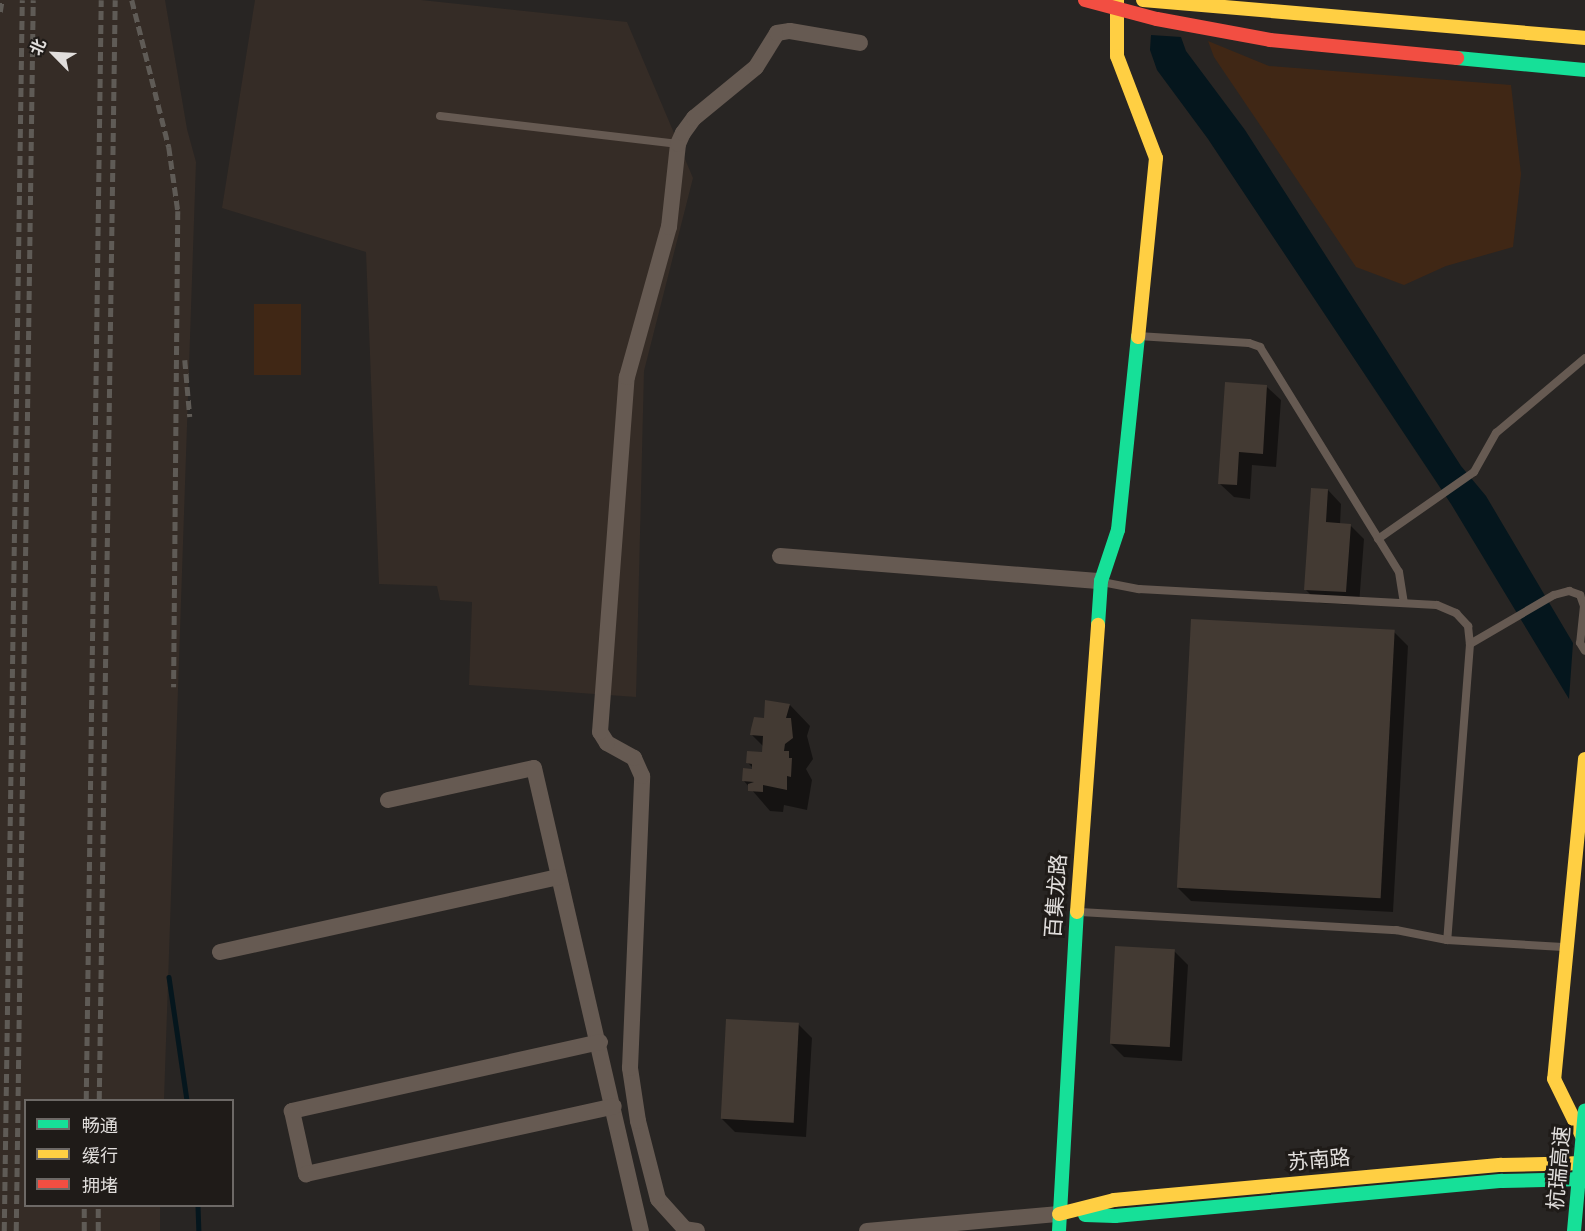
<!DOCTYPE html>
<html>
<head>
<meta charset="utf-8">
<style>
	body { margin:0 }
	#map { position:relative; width:1585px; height:1231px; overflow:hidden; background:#282523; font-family:Inter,"Noto Sans SC",sans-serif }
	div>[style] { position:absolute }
	.built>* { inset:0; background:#352c26 }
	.green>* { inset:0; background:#402715; transform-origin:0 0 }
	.water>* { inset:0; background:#05161d }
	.shadow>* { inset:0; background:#0007 }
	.stream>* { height:4.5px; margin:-2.25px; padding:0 2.25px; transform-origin:2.25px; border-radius:2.25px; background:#05161d }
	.building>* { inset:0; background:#433a33; transform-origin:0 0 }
	.lane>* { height:8px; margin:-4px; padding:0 4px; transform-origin:4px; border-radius:4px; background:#665a52 }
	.street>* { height:16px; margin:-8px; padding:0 8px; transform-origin:8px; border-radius:8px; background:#665a52 }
	.fast>* { height:14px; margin:-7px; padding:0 7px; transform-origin:7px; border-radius:7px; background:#16e098 }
	.slow>* { height:14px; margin:-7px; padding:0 7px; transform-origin:7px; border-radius:7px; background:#ffcf43 }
	.jam>* { height:14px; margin:-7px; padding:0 7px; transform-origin:7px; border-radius:7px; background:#f24e42 }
	.rail>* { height:4.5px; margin-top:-2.25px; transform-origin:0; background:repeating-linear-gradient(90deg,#5f5b56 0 9px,transparent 0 13.5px) }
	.fast-bridge>* { height:14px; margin:-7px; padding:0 7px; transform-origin:7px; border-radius:7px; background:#16e098 }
	span { translate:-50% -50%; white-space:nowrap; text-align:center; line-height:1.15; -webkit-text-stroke:6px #1f1b18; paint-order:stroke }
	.street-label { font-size:21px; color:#e1dedc }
	.legend { position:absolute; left:24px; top:1099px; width:210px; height:108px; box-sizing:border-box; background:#1f1b18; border:2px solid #6d6966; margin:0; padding:8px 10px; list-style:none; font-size:18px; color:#e1dedc }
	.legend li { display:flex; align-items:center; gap:12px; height:30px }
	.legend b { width:30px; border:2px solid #6d6966 }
	.north { position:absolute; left:24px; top:24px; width:60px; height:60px; -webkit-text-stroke:4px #1f1b18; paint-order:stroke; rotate:294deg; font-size:16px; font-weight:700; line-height:24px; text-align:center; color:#e1dedc }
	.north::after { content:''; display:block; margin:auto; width:21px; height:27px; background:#e1dedc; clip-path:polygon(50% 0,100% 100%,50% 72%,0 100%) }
</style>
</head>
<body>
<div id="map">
	<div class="built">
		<div style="clip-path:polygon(0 0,165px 0,187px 129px,196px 162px,164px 1100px,26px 1100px,26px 1206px,160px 1206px,160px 1231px,0 1231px)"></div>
		<div style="clip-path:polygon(255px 0,421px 0,627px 22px,693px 178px,644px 371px,636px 697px,469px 685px,472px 602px,440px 600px,437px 586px,379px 584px,366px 252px,222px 208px)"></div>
	</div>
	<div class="green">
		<div style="clip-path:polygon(1208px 41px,1269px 66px,1511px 85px,1521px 174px,1513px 247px,1446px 266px,1404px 285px,1356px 267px,1214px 57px)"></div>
		<div style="left:254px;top:304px;width:47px;height:71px"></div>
	</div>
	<div class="water">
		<div style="clip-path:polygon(1151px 35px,1181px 37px,1186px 51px,1245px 130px,1461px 466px,1486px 496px,1573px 643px,1569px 699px,1451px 504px,1208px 139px,1157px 70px,1150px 50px)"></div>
	</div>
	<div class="shadow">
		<div style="clip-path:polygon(1267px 387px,1281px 400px,1276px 467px,1252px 465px,1250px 499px,1234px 497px,1220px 484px)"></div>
		<div style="clip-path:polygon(1328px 490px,1341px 504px,1340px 525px,1350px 525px,1364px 539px,1359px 605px,1319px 603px,1305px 589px)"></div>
		<div style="clip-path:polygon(1394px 632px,1408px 646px,1393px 912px,1191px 901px,1177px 887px)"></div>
		<div style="clip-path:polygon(790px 705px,810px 726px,807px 736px,813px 759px,806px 769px,812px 780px,807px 810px,784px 805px,783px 812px,770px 811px,744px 781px,756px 771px,748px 763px,763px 754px,764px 747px,752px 735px,766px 720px)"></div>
		<div style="clip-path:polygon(1174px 951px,1188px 965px,1182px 1061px,1124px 1057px,1110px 1043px)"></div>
		<div style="clip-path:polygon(798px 1024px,812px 1038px,806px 1137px,735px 1132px,721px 1118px)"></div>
	</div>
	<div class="stream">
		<div style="left:169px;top:977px;width:124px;rotate:81.7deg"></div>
		<div style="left:198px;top:1206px;width:25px;rotate:88deg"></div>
	</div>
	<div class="building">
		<div style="clip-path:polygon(1225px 382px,1267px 385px,1263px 454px,1239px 452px,1237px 485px,1218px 484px)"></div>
		<div style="clip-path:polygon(1311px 488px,1328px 489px,1326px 522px,1351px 524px,1346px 592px,1304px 590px)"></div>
		<div style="left:1191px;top:619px;width:204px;height:269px;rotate:3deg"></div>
		<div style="clip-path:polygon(765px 700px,790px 704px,786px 718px,791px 718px,793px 738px,785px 744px,784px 751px,789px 751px,789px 758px,792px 758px,791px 777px,787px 776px,787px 790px,763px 785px,763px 792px,748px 791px,748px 784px,754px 782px,742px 781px,743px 768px,752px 769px,752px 764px,746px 763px,747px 751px,762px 752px,763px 736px,750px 735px,751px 729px,754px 717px,764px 718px)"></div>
		<div style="left:1115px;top:946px;width:60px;height:98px;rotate:3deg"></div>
		<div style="left:726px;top:1019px;width:73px;height:100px;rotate:3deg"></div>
	</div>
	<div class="lane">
		<div style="left:440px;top:116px;width:240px;rotate:6.7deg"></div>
		<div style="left:1138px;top:336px;width:111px;rotate:3.6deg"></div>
		<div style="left:1249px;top:343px;width:12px;rotate:20deg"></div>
		<div style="left:1260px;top:347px;width:264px;rotate:58.3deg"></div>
		<div style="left:1399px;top:572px;width:31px;rotate:81deg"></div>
		<div style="left:1378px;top:539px;width:117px;rotate:-34.9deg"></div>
		<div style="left:1474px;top:472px;width:45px;rotate:-60.6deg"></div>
		<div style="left:1496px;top:433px;width:116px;rotate:-40.1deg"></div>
		<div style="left:1102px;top:582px;width:38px;rotate:11deg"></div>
		<div style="left:1139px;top:589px;width:298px;rotate:3.1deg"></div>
		<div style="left:1437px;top:605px;width:21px;rotate:23deg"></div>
		<div style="left:1456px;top:613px;width:18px;rotate:47deg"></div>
		<div style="left:1468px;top:626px;width:18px;rotate:84deg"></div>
		<div style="left:1470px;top:644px;width:297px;rotate:94.4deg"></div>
		<div style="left:1470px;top:644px;width:97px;rotate:-30.3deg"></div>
		<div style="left:1554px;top:595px;width:16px;rotate:-15deg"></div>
		<div style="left:1569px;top:591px;width:12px;rotate:20deg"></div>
		<div style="left:1580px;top:595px;width:12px;rotate:70deg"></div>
		<div style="left:1584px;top:606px;width:37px;rotate:96deg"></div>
		<div style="left:1580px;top:643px;width:9px;rotate:58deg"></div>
		<div style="left:1080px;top:912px;width:317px;rotate:3.3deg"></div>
		<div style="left:1396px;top:930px;width:52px;rotate:11.1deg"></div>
		<div style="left:1447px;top:940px;width:116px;rotate:3.5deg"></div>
	</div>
	<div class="street">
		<div style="left:780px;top:556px;width:322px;rotate:4.5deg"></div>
		<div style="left:388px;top:800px;width:149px;rotate:-12.4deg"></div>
		<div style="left:534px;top:768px;width:475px;rotate:77deg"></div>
		<div style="left:220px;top:952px;width:347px;rotate:-12.5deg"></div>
		<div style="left:600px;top:1042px;width:316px;rotate:167.4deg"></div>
		<div style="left:292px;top:1111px;width:65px;rotate:77.5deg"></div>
		<div style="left:306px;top:1174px;width:315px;rotate:-12.4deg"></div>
		<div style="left:697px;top:1231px;width:12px;rotate:-171deg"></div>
		<div style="left:685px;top:1229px;width:40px;rotate:-132deg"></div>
		<div style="left:658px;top:1199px;width:81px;rotate:-104.4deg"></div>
		<div style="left:638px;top:1121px;width:54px;rotate:-98.6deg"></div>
		<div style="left:630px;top:1068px;width:292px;rotate:-87.6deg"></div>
		<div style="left:642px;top:776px;width:20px;rotate:-114deg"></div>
		<div style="left:634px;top:758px;width:31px;rotate:-151deg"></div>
		<div style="left:607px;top:743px;width:13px;rotate:-122deg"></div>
		<div style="left:600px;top:732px;width:356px;rotate:-85.7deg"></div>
		<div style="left:627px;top:377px;width:156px;rotate:-74.4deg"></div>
		<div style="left:669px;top:227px;width:83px;rotate:-83.8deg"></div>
		<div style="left:678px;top:144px;width:12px;rotate:-66deg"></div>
		<div style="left:683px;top:133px;width:19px;rotate:-54deg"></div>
		<div style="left:694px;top:118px;width:80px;rotate:-39.4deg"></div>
		<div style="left:756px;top:67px;width:40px;rotate:-58deg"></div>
		<div style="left:777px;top:33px;width:13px;rotate:-9deg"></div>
		<div style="left:790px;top:31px;width:71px;rotate:9.7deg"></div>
		<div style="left:867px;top:1231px;width:193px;rotate:-5.1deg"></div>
	</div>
	<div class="fast">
		<div style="left:1457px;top:58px;width:129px;rotate:5.4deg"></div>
		<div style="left:1098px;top:625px;width:44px;rotate:-86.1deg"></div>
		<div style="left:1101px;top:581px;width:54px;rotate:-71.6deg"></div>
		<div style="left:1118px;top:530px;width:194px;rotate:-84.1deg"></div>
		<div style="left:1085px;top:1215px;width:30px;rotate:2deg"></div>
		<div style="left:1115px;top:1216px;width:389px;rotate:-5.2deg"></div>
		<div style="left:1502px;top:1181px;width:83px;rotate:-1.4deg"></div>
		<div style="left:1059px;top:1231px;width:320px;rotate:-86.8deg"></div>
	</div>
	<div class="slow">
		<div style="left:1117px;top:0;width:56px;rotate:90deg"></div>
		<div style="left:1117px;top:56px;width:109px;rotate:69.1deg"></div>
		<div style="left:1156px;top:158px;width:180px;rotate:95.7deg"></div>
		<div style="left:1143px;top:0;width:444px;rotate:4.9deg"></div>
		<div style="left:1585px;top:759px;width:321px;rotate:95.5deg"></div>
		<div style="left:1554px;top:1079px;width:70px;rotate:63.8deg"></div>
		<div style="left:1077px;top:912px;width:288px;rotate:-85.8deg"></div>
		<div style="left:1059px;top:1214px;width:57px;rotate:-14.3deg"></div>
		<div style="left:1114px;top:1200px;width:389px;rotate:-5.2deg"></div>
		<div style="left:1501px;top:1165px;width:84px;rotate:-1.4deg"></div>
	</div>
	<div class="jam">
		<div style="left:1085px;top:0;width:74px;rotate:14.8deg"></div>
		<div style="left:1157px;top:19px;width:115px;rotate:10.5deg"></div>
		<div style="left:1270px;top:40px;width:188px;rotate:5.5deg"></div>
	</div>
	<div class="rail">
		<div style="left:132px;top:0;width:152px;rotate:75.9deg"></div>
		<div style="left:169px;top:147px;width:65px;rotate:82deg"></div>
		<div style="left:178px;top:211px;width:476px;rotate:90.5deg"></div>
		<div style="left:0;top:12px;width:12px;rotate:-81deg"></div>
		<div style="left:185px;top:360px;width:57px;rotate:85deg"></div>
		<div style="left:86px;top:1100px;width:1100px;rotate:-89.22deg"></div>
		<div style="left:99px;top:1100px;width:1100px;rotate:-89.17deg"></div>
		<div style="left:4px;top:1231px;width:1231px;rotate:-89.16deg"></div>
		<div style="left:16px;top:1231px;width:1231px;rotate:-89.21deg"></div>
		<div style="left:84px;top:1231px;width:25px;rotate:-90deg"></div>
		<div style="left:98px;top:1231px;width:25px;rotate:-90deg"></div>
	</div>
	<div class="fast-bridge">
		<div style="left:1574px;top:1231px;width:121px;rotate:-84.8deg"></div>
	</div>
	<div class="street-label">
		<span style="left:1056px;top:896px;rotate:-86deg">百集龙路</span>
		<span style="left:1319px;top:1160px;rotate:-5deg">苏南路</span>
		<span style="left:1559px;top:1168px;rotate:-85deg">杭瑞高速</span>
	</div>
	<ul class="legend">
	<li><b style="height:8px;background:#16e098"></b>畅通</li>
	<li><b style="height:8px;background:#ffcf43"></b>缓行</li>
	<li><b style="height:8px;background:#f24e42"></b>拥堵</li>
	</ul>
	<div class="north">北</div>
</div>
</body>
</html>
